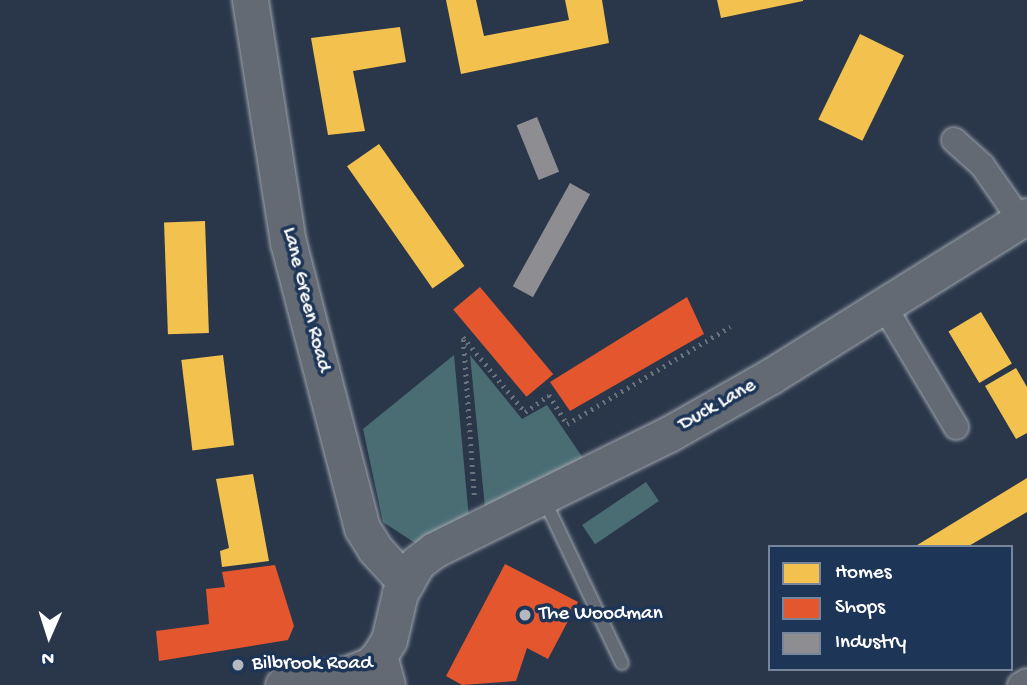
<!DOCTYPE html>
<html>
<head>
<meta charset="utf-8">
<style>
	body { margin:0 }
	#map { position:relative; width:1027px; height:685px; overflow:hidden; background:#2a374a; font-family:"Gochi Hand",sans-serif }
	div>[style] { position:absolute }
	.green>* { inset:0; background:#4a6d74; transform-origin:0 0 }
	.homes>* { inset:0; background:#f2c14e; transform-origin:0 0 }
	.shops>* { inset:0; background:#e4572e; transform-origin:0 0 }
	.industry>* { inset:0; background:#8d8d92; transform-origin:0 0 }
	.path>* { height:4.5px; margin-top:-2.25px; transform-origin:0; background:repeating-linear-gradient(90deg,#6a727c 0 2px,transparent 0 7px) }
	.roads { filter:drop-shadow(0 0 2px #9fa5ae) drop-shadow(0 0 2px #9fa5ae) }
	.lane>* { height:12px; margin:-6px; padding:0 6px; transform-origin:6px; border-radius:6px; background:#636a74 }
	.street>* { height:24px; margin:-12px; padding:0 12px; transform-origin:12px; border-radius:12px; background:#636a74 }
	.secondary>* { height:35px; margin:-17.5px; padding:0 17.5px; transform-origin:17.5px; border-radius:17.5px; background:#636a74 }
	.dots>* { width:19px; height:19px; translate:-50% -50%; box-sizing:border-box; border:4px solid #1d3557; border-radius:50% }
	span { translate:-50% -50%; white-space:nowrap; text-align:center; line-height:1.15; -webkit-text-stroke:7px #1d3557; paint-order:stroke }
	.street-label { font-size:21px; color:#fff }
	.poi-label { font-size:21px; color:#fff }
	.left { translate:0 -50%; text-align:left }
	.legend { position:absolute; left:768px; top:545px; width:245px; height:126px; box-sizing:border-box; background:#1d3557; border:2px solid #77869a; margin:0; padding:9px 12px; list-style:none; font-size:21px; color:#fff }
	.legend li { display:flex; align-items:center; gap:14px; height:35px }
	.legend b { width:35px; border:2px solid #77869a }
	.north { position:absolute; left:14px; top:601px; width:70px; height:70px; -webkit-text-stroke:5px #1d3557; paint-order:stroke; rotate:183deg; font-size:19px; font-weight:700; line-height:28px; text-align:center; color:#fff }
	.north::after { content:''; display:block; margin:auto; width:24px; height:32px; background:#fff; clip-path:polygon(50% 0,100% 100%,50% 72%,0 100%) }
</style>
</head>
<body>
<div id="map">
	<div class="green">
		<div style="clip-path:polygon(454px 355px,469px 519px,418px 545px,383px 522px,363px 429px)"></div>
		<div style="clip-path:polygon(470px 355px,522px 419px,547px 405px,585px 461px,486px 518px)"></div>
		<div style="left:646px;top:482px;width:23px;height:77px;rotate:56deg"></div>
	</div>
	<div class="homes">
		<div style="clip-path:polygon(446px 0,476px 0,484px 36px,569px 20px,565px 0,602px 0,609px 43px,461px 74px)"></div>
		<div style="clip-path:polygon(717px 0,803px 0,803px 1px,721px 18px)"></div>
		<div style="clip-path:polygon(400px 27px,406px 62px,353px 71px,365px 131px,328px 135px,311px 38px)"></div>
		<div style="left:860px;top:34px;width:49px;height:95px;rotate:26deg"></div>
		<div style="left:379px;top:144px;width:149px;height:39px;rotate:55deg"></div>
		<div style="left:205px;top:221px;width:112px;height:41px;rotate:88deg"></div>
		<div style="left:981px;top:312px;width:60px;height:38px;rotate:59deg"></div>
		<div style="left:223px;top:355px;width:91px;height:42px;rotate:83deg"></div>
		<div style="clip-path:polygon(1016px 368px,1027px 387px,1027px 433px,1016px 439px,985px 386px)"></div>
		<div style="clip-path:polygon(253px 474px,269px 561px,222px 567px,220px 551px,229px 548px,216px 479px)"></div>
		<div style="clip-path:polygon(1027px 478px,1027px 512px,967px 547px,914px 547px)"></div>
	</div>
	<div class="shops">
		<div style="left:480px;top:287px;width:114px;height:35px;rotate:50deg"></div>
		<div style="clip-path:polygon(687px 297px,704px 334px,570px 411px,550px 382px)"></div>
		<div style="clip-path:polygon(505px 564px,578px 602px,548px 659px,527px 648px,516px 681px,462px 685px,446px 676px)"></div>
		<div style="clip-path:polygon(275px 565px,294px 626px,288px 640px,159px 661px,156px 631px,209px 624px,206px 589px,225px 587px,222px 572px)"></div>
	</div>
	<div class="industry">
		<div style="left:537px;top:117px;width:59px;height:22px;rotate:68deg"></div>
		<div style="left:570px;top:183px;width:23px;height:118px;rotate:29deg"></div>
	</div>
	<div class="path">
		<div style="left:474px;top:495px;width:158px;rotate:-94deg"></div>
		<div style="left:463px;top:337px;width:97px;rotate:50.4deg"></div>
		<div style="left:525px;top:412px;width:29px;rotate:-35deg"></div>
		<div style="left:549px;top:395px;width:34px;rotate:58deg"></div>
		<div style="left:567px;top:424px;width:190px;rotate:-30.8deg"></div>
	</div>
	<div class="roads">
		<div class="lane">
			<div style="left:543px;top:497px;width:184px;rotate:64.6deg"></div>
		</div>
		<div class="street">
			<div style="left:954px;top:140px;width:38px;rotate:42deg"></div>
			<div style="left:982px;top:165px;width:68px;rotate:55.1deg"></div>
			<div style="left:884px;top:306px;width:141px;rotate:59.2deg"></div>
			<div style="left:1020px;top:685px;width:8px;rotate:-30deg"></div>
		</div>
		<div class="secondary">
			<div style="left:250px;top:0;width:245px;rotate:81.1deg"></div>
			<div style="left:288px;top:242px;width:295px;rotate:75.5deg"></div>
			<div style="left:362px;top:528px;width:25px;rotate:58deg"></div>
			<div style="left:375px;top:549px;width:46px;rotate:47.6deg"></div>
			<div style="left:283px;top:685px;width:65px;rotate:-9.8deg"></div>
			<div style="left:347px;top:674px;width:25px;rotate:-21deg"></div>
			<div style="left:370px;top:665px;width:13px;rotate:-45deg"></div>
			<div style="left:387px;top:685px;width:30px;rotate:-105deg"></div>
			<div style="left:379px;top:656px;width:19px;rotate:-58deg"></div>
			<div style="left:389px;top:640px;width:48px;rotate:-76.8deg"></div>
			<div style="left:400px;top:593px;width:34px;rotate:-60deg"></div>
			<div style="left:417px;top:563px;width:21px;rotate:-37deg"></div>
			<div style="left:434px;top:550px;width:262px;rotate:-26.3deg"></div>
			<div style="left:669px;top:434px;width:117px;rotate:-29.6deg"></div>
			<div style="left:771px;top:376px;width:302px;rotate:-32deg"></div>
		</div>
	</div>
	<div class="dots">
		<div style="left:525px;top:615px;background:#b4b9c0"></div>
		<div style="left:238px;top:665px;background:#b4b9c0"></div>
	</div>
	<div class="street-label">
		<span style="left:305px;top:300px;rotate:76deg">Lane Green Road</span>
		<span style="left:718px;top:406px;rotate:-30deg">Duck Lane</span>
	</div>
	<div class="poi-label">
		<span class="left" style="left:539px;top:615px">The Woodman</span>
		<span class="left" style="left:252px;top:665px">Bilbrook Road</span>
	</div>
	<ul class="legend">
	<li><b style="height:19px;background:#f2c14e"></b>Homes</li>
	<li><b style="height:19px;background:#e4572e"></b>Shops</li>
	<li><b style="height:19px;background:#8d8d92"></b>Industry</li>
	</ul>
	<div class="north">N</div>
</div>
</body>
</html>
